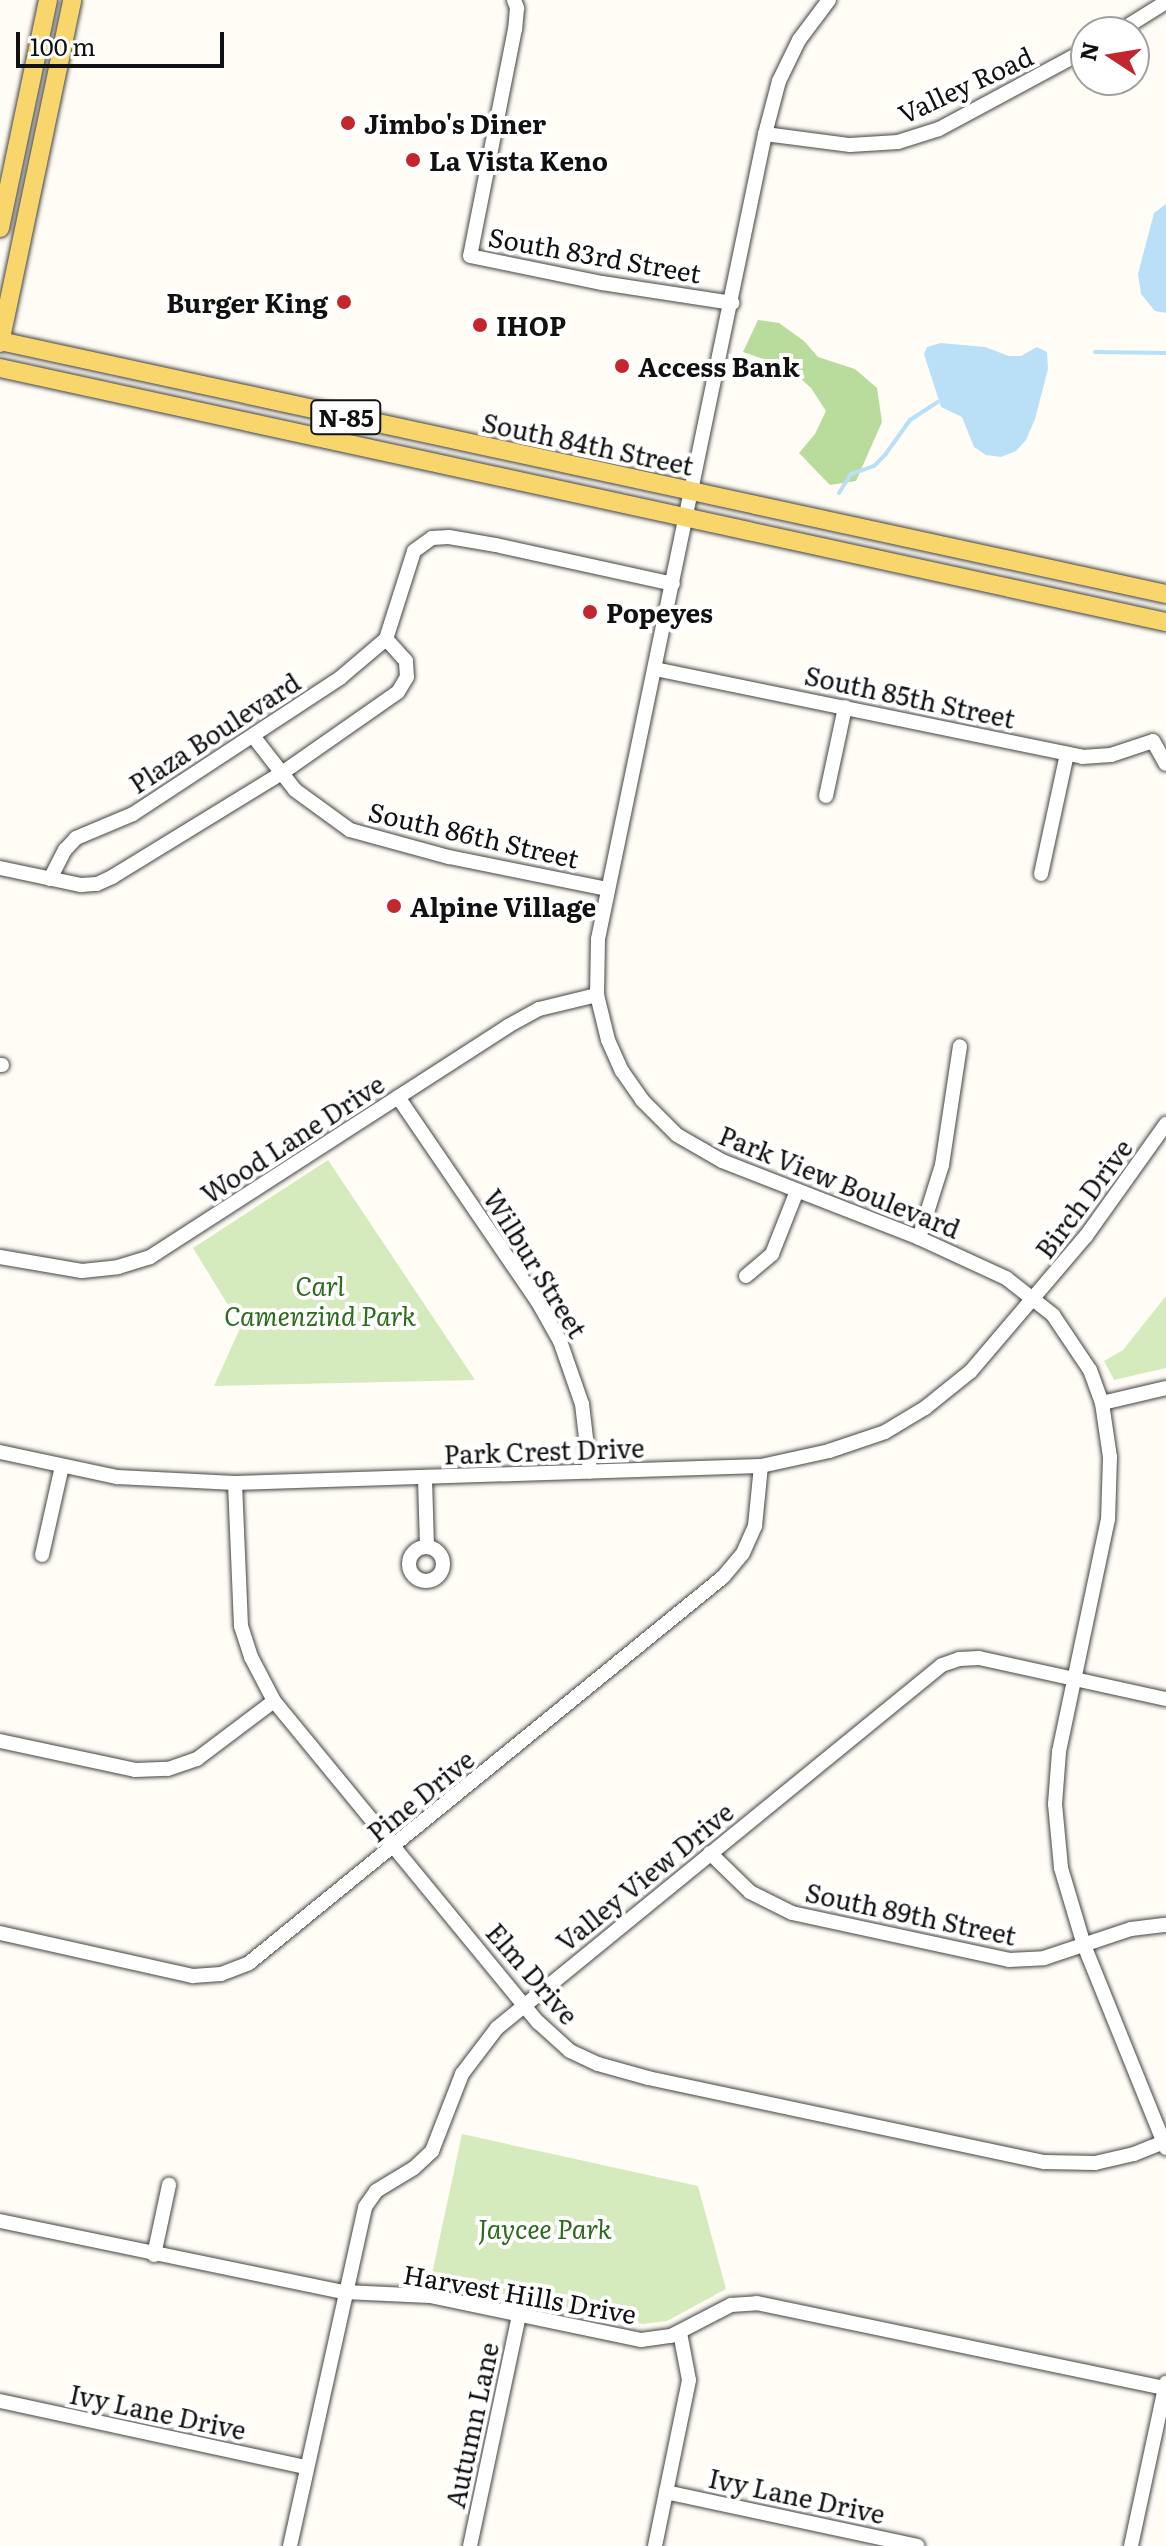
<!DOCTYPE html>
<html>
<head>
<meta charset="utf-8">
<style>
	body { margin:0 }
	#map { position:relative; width:1166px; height:2546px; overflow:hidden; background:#fffdf5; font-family:Literata,serif }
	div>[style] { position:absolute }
	.green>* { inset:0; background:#d5ebbd }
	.forest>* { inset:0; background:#b9dc9c }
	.water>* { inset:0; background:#b9e0f7 }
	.stream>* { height:4px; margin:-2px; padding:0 2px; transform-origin:2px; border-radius:2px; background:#b9e0f7 }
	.roads { filter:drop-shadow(0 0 2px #444) drop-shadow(0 0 2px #444) }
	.minor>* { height:14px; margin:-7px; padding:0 7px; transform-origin:7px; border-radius:7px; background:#fff }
	.minor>.ring { margin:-7px; padding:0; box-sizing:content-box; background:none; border:14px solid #fff; border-radius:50% }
	.major>* { height:18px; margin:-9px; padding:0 9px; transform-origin:9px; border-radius:9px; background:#f9d66b }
	.dots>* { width:22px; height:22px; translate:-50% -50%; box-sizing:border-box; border:4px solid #fff; border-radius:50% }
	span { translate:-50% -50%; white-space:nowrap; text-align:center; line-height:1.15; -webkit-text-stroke:8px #fff; paint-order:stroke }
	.shield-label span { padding:2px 6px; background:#fff; border:2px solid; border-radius:6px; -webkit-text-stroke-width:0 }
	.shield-label { font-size:24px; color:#111; font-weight:700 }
	.street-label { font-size:26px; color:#111 }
	.poi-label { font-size:26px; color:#111; font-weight:700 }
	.left { translate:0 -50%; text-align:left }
	.right { translate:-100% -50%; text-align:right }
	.park-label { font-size:26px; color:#2f6b1f; font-style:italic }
	.north { position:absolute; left:1070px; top:16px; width:80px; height:80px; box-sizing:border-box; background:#fff; border:2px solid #a0a0a0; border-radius:50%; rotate:282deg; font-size:22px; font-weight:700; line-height:32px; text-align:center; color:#111 }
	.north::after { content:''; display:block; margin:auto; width:28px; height:36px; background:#c4262e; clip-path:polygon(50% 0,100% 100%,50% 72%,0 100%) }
	.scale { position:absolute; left:16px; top:32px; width:208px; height:36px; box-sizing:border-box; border:4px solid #111; border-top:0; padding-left:10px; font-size:24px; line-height:28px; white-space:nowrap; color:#111; -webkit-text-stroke:6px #fff; paint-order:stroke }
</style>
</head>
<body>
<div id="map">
	<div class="green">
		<div style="clip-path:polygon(328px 1160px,475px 1380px,214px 1386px,241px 1326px,193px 1248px)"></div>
		<div style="clip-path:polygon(1166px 1296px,1166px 1368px,1114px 1380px,1104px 1361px,1123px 1350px)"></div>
		<div style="clip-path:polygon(462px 2134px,698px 2186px,726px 2289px,667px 2321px,643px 2324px,431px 2278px)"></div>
	</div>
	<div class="forest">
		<div style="clip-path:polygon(758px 320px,779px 323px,804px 341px,818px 357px,855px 369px,877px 388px,882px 422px,856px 481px,830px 485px,799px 453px,815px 434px,826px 411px,811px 388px,789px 368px,743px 352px)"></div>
	</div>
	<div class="water">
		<div style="clip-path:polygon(1166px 204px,1166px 313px,1155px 311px,1141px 294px,1138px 274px,1154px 213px)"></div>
		<div style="clip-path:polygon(941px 343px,985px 347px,1009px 356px,1021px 356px,1037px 347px,1047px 352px,1048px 369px,1035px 419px,1026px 440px,1016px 451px,1001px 457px,986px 455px,974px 447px,962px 417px,941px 407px,924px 354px,927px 347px)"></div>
	</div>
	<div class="stream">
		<div style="left:1095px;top:352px;width:71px;rotate:0.8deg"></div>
		<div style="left:839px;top:493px;width:22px;rotate:-58deg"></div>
		<div style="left:851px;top:474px;width:24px;rotate:-19deg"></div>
		<div style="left:874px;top:466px;width:16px;rotate:-45deg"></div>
		<div style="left:885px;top:455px;width:43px;rotate:-54.5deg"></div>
		<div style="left:910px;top:420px;width:33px;rotate:-33deg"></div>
	</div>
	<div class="roads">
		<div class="minor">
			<div style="left:514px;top:0;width:9px;rotate:69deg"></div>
			<div style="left:517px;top:8px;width:21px;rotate:95deg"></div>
			<div style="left:515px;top:29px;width:231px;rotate:101.2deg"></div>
			<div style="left:470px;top:256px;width:135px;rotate:11.6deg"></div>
			<div style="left:602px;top:283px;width:132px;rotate:8.7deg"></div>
			<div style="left:829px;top:0;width:50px;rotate:126.9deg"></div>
			<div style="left:799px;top:40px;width:46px;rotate:116deg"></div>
			<div style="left:779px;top:81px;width:55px;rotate:104.8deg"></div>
			<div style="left:765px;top:134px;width:822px;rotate:101.72deg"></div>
			<div style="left:598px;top:939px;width:56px;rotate:91deg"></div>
			<div style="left:597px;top:995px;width:46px;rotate:76.3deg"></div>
			<div style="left:608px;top:1040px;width:34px;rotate:66deg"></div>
			<div style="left:622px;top:1071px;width:35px;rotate:55deg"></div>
			<div style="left:642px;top:1100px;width:49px;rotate:45deg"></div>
			<div style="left:677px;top:1135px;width:52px;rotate:30deg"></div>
			<div style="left:722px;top:1161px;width:212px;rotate:21.3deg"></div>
			<div style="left:919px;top:1238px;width:96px;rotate:24.7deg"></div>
			<div style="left:1006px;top:1278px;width:60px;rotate:38.2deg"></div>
			<div style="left:1053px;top:1315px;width:66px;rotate:56.1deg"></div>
			<div style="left:1090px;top:1370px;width:35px;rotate:70deg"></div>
			<div style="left:1102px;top:1403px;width:55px;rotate:81.6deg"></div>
			<div style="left:1110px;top:1457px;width:62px;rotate:91.8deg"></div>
			<div style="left:1108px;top:1519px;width:238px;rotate:101.9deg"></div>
			<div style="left:1059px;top:1752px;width:52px;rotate:94.4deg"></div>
			<div style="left:1055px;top:1804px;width:64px;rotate:84.6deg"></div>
			<div style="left:1061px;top:1868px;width:80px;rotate:73.4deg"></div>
			<div style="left:1084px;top:1945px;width:219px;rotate:68deg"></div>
			<div style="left:1118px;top:32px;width:57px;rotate:-32deg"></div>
			<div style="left:765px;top:134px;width:86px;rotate:7.4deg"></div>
			<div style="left:850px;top:145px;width:48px;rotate:-3.6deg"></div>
			<div style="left:898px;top:142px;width:43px;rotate:-17.6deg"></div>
			<div style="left:939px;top:129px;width:167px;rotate:-28.3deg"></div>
			<div style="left:655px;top:669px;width:436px;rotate:11.6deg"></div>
			<div style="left:1082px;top:757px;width:29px;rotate:-4deg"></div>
			<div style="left:1111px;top:755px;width:44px;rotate:-18.4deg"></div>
			<div style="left:1153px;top:741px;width:26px;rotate:61deg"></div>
			<div style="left:253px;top:736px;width:68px;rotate:52.1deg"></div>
			<div style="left:295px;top:790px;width:68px;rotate:36deg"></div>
			<div style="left:350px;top:830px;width:103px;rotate:15.3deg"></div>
			<div style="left:449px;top:857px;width:162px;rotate:11.4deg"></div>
			<div style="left:826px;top:796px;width:91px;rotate:-77.9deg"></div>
			<div style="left:0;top:868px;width:83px;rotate:11.9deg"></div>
			<div style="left:81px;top:885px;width:16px;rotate:-4deg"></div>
			<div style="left:97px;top:884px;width:17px;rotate:-25deg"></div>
			<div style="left:112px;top:877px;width:199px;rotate:-31.5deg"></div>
			<div style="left:282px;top:773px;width:141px;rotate:-34.9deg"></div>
			<div style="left:398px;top:692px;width:17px;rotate:-59deg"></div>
			<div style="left:407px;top:677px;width:16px;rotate:-94deg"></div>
			<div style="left:406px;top:661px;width:30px;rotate:-132deg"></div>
			<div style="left:1041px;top:874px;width:123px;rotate:-77.8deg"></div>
			<div style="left:50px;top:879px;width:33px;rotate:-63deg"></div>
			<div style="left:65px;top:850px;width:16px;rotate:-47deg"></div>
			<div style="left:76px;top:838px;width:62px;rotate:-22.8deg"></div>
			<div style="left:133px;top:814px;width:248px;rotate:-33.3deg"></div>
			<div style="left:340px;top:678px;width:60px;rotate:-40.3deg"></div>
			<div style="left:386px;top:639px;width:92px;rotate:-72.3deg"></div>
			<div style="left:414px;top:551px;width:22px;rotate:-36deg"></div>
			<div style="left:432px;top:538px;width:17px;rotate:-3deg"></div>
			<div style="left:449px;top:537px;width:48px;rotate:9.7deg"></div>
			<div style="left:496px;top:545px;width:181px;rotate:12.4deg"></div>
			<div style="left:0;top:1065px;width:2px"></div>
			<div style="left:398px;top:1097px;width:248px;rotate:55.7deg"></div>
			<div style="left:538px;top:1302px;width:45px;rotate:60.6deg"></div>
			<div style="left:560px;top:1341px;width:67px;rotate:70.8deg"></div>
			<div style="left:582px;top:1404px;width:68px;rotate:83.3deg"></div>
			<div style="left:919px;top:1238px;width:77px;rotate:-72.5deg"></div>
			<div style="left:942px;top:1165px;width:120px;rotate:-81.4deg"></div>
			<div style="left:0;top:1257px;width:83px;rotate:9.7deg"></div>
			<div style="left:82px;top:1271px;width:36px;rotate:-6deg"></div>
			<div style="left:118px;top:1267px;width:34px;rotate:-17deg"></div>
			<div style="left:150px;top:1257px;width:426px;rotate:-32.8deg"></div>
			<div style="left:508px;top:1026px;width:35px;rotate:-29deg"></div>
			<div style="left:539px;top:1009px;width:60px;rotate:-13.6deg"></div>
			<div style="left:746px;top:1276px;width:34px;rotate:-40deg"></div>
			<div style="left:772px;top:1254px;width:68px;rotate:-68.4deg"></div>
			<div style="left:1102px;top:1403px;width:66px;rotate:-13.2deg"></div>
			<div style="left:0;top:1452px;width:120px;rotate:12.1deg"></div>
			<div style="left:117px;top:1477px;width:118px;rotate:2.9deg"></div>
			<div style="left:235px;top:1483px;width:526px;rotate:-1.85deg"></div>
			<div style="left:761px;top:1466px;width:70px;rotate:-12.4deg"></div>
			<div style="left:829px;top:1451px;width:59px;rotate:-18.7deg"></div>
			<div style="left:885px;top:1432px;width:47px;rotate:-31deg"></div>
			<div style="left:925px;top:1408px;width:59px;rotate:-38.8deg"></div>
			<div style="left:971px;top:1371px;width:177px;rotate:-49.6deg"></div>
			<div style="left:1086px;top:1236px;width:138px;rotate:-54.5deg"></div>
			<div style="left:425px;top:1479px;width:68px;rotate:88.3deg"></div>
			<div style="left:235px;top:1483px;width:143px;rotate:87.6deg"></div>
			<div style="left:241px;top:1626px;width:33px;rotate:72deg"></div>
			<div style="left:251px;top:1657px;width:50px;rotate:62.4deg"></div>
			<div style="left:274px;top:1701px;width:416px;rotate:50.6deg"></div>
			<div style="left:538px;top:2022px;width:43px;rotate:42.2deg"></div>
			<div style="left:570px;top:2051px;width:31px;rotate:25deg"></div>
			<div style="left:598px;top:2064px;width:52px;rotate:15.6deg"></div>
			<div style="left:648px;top:2078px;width:405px;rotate:12deg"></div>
			<div style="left:1044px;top:2162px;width:51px;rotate:1.1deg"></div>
			<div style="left:1095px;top:2163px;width:40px;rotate:-13deg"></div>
			<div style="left:1134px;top:2154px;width:35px;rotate:-22deg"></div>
			<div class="ring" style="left:409px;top:1547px;width:20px;height:20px"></div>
			<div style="left:42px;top:1555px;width:91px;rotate:-77.3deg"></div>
			<div style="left:0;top:1741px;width:138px;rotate:12.1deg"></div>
			<div style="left:135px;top:1770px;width:33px;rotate:-2deg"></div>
			<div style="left:168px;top:1769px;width:31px;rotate:-19deg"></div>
			<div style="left:197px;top:1759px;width:96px;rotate:-37deg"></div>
			<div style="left:710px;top:1853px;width:56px;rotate:44.3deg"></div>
			<div style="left:750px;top:1892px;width:47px;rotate:26.6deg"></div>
			<div style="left:792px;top:1913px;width:222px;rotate:12.2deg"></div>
			<div style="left:1009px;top:1960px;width:35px;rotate:-3deg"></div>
			<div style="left:1044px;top:1958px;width:92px;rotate:-18.4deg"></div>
			<div style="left:1131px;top:1929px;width:35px;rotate:-7deg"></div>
			<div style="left:0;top:1933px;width:198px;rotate:12.6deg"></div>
			<div style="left:193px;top:1976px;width:28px;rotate:-4deg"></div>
			<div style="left:221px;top:1974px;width:30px;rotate:-21deg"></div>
			<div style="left:249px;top:1963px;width:611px;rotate:-39.16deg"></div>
			<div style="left:723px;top:1577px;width:31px;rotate:-50deg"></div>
			<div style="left:743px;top:1553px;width:30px;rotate:-66deg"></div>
			<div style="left:755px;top:1526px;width:60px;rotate:-84.3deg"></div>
			<div style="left:0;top:2221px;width:351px;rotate:11.7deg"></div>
			<div style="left:344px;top:2292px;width:86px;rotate:2.7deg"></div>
			<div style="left:430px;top:2296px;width:216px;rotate:11.8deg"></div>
			<div style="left:641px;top:2340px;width:30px;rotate:-8deg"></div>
			<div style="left:671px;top:2336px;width:68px;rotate:-27.3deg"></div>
			<div style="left:731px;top:2305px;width:26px;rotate:-4deg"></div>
			<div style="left:757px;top:2303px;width:417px;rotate:11.8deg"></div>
			<div style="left:154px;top:2255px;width:72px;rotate:-77.9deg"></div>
			<div style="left:0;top:2401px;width:313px;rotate:12.2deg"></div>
			<div style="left:666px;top:2492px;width:257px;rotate:12.1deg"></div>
			<div style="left:290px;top:2546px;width:347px;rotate:-77.5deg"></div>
			<div style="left:365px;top:2207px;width:19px;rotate:-55deg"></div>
			<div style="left:376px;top:2191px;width:44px;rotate:-31.2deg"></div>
			<div style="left:414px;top:2168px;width:25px;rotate:-43deg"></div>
			<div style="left:432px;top:2151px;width:83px;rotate:-68.7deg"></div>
			<div style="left:462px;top:2074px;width:58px;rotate:-52.7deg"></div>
			<div style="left:497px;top:2028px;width:574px;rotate:-39.21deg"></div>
			<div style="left:942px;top:1665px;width:18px;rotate:-19deg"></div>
			<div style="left:959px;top:1659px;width:20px;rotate:-3deg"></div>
			<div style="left:979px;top:1658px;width:191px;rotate:12.4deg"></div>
			<div style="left:470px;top:2546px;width:236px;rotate:-78deg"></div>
			<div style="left:655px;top:2546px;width:169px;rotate:-78.4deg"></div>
			<div style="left:689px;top:2380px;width:48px;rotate:-100.8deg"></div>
			<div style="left:1131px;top:2546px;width:167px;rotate:-77.9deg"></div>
		</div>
		<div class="major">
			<div style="left:0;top:228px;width:233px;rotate:-78.1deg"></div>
			<div style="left:0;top:341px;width:1193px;rotate:12.24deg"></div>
			<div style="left:0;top:343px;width:350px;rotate:-78.1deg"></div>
			<div style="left:0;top:368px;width:1193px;rotate:12.29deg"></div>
		</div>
	</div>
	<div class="dots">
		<div style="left:348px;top:123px;background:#c4262e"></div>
		<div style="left:413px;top:160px;background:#c4262e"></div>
		<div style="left:344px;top:302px;background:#c4262e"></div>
		<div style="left:480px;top:325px;background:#c4262e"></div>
		<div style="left:622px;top:366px;background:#c4262e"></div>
		<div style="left:590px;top:612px;background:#c4262e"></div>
		<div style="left:394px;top:906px;background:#c4262e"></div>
	</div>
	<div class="shield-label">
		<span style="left:346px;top:417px">N-85</span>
	</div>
	<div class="street-label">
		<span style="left:965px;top:84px;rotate:-25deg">Valley Road</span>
		<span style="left:595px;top:254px;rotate:10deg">South 83rd Street</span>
		<span style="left:588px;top:443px;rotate:12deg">South 84th Street</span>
		<span style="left:910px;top:696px;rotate:12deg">South 85th Street</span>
		<span style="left:214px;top:732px;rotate:-33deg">Plaza Boulevard</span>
		<span style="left:474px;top:834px;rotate:13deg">South 86th Street</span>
		<span style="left:292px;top:1138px;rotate:-33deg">Wood Lane Drive</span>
		<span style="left:840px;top:1181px;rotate:22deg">Park View Boulevard</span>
		<span style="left:1083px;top:1198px;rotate:-53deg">Birch Drive</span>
		<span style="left:536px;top:1263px;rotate:58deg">Wilbur Street</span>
		<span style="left:544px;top:1450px;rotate:-2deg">Park Crest Drive</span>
		<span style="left:420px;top:1795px;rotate:-39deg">Pine Drive</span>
		<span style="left:644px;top:1876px;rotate:-39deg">Valley View Drive</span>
		<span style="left:911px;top:1913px;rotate:12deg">South 89th Street</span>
		<span style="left:533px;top:1973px;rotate:49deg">Elm Drive</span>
		<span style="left:520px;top:2293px;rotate:10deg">Harvest Hills Drive</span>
		<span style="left:158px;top:2411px;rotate:12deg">Ivy Lane Drive</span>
		<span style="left:471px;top:2425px;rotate:-78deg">Autumn Lane</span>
		<span style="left:797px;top:2495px;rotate:12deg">Ivy Lane Drive</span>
	</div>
	<div class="poi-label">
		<span class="left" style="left:364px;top:123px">Jimbo's Diner</span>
		<span class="left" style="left:429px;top:160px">La Vista Keno</span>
		<span class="right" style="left:328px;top:302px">Burger King</span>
		<span class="left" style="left:496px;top:325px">IHOP</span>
		<span class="left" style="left:638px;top:366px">Access Bank</span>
		<span class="left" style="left:606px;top:612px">Popeyes</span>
		<span class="left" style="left:410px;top:906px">Alpine Village</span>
	</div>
	<div class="park-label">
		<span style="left:320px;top:1300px">Carl<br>Camenzind Park</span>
		<span style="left:545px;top:2228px">Jaycee Park</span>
	</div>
	<div class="north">N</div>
	<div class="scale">100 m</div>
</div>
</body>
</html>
